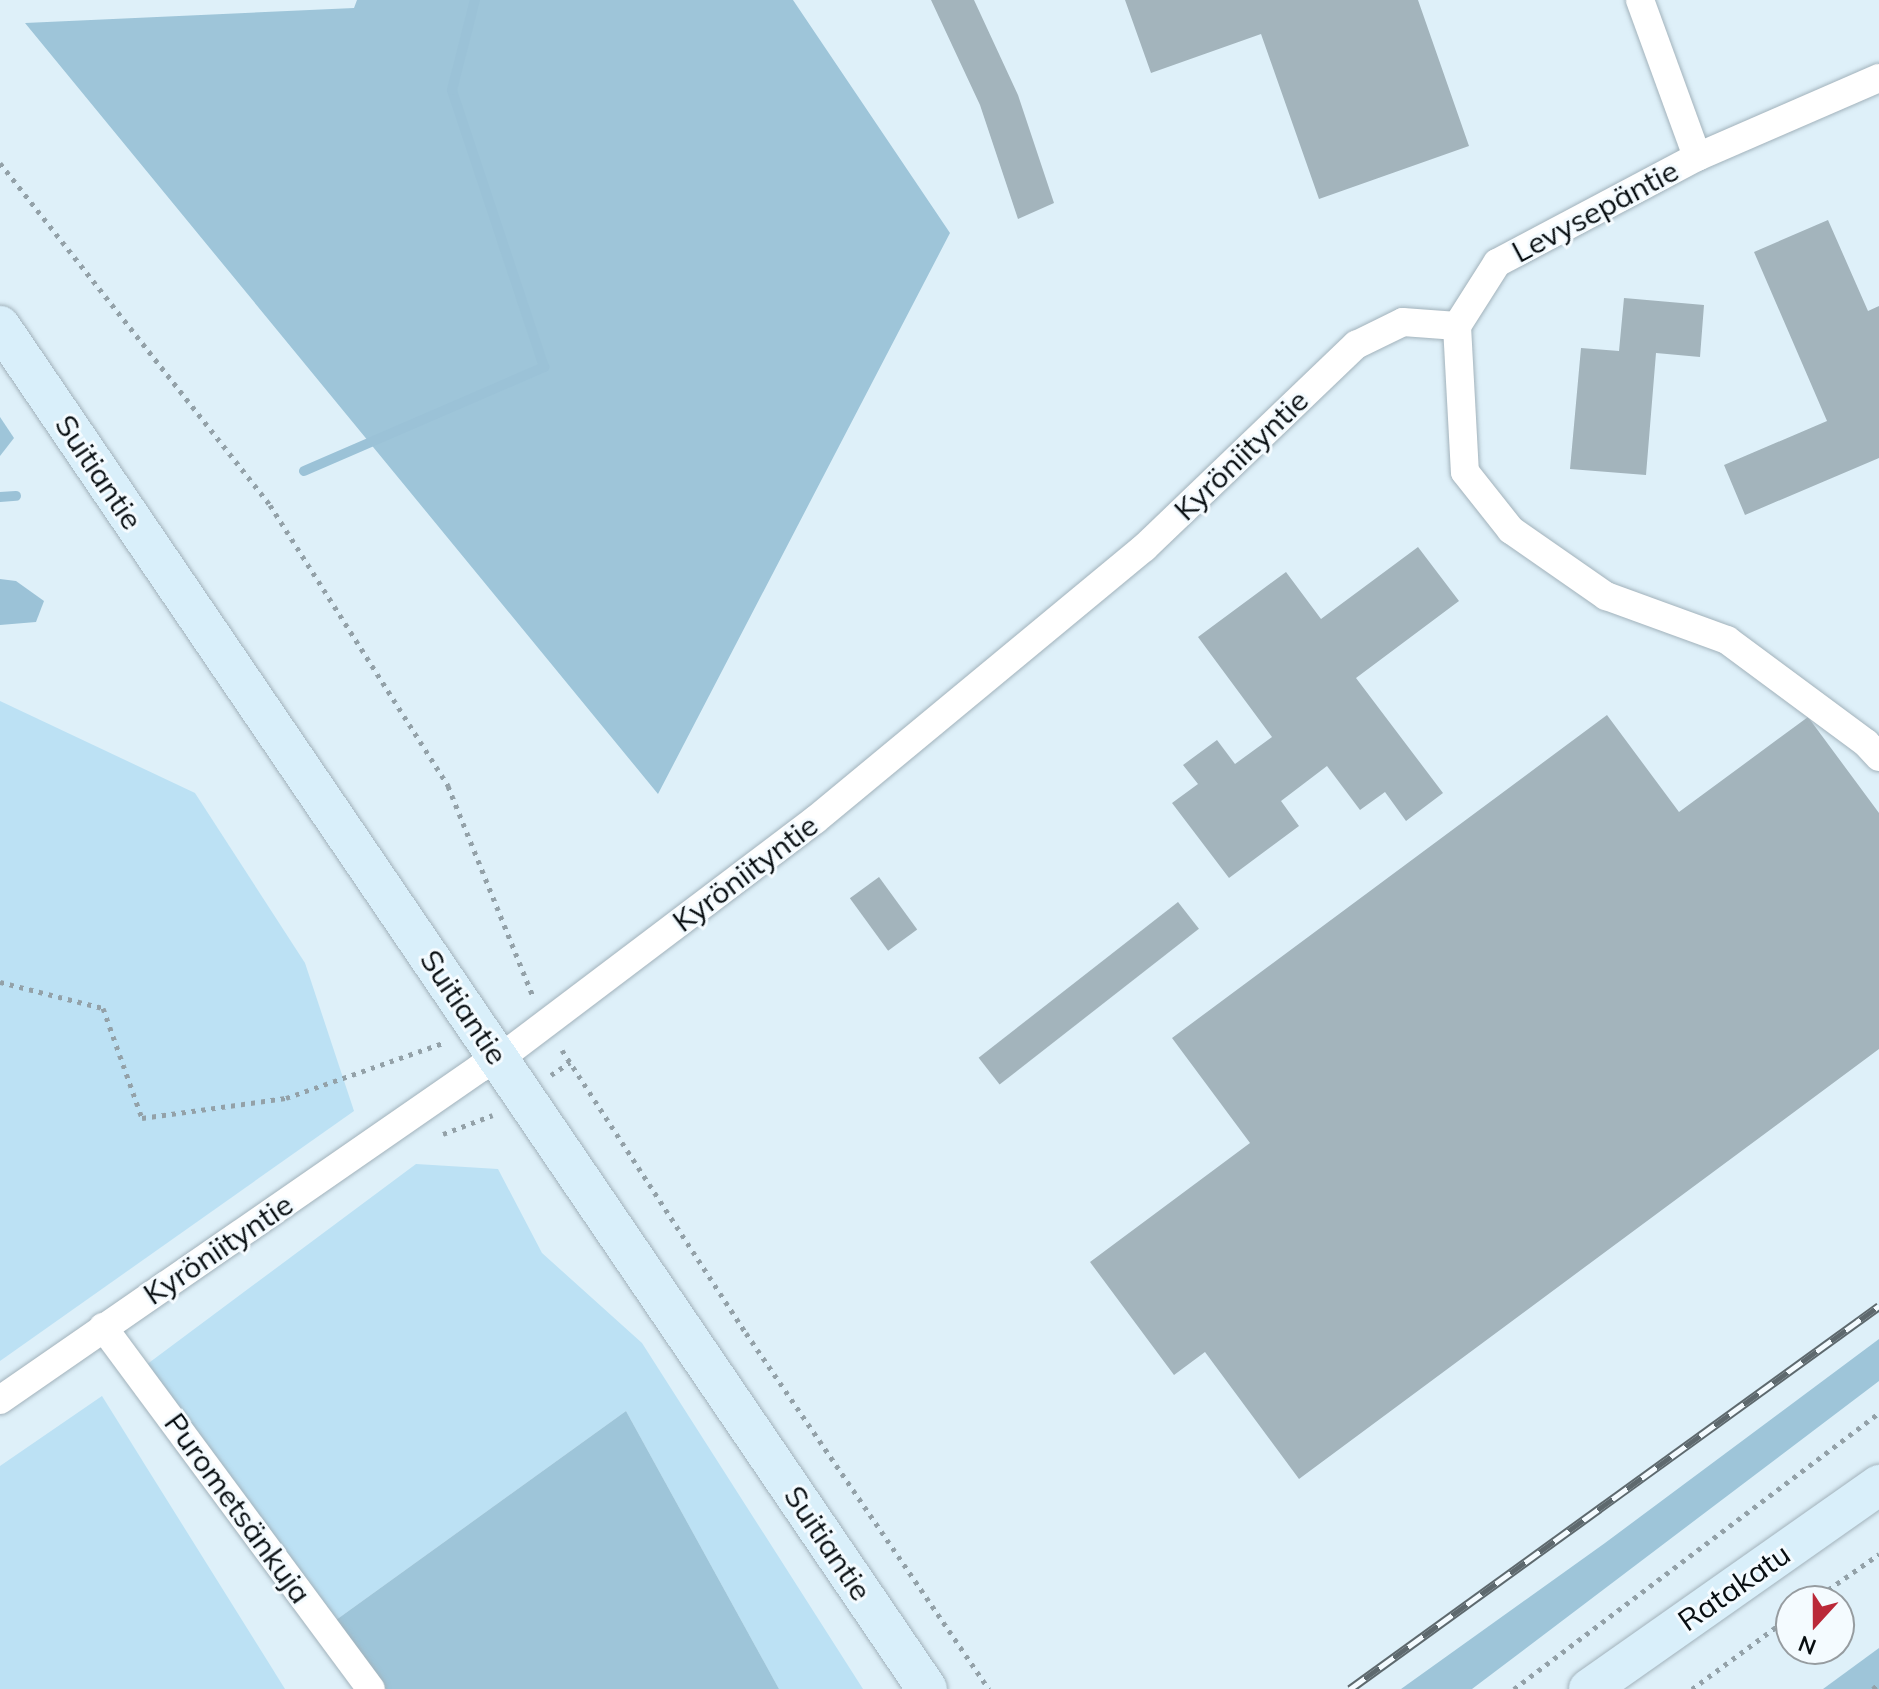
<!DOCTYPE html>
<html>
<head>
<meta charset="utf-8">
<style>
	body { margin:0 }
	#map { position:relative; width:1879px; height:1689px; overflow:hidden; background:#def0f9; font-family:Mulish,sans-serif }
	div>[style] { position:absolute }
	.green>* { inset:0; background:#bce1f4 }
	.forest>* { inset:0; background:#9ec5d9 }
	.water>* { inset:0; background:#9bc2d7 }
	.stream>* { height:10px; margin:-5px; padding:0 5px; transform-origin:5px; border-radius:5px; background:#9bc2d7 }
	.building>* { inset:0; background:#a3b4bc; transform-origin:0 0 }
	.path>* { height:5px; margin-top:-2.5px; transform-origin:0; background:repeating-linear-gradient(90deg,#93a1a8 0 4px,transparent 0 10px) }
	.roads { filter:drop-shadow(0 0 2px #a2b2bb) drop-shadow(0 0 2px #a2b2bb) }
	.street>* { height:28px; margin:-14px; padding:0 14px; transform-origin:14px; border-radius:14px; background:#fff }
	.secondary>* { height:40px; margin:-20px; padding:0 20px; transform-origin:20px; border-radius:20px; background:#d9effa }
	.rail>* { height:9px; margin-top:-4.5px; transform-origin:0; background:repeating-linear-gradient(90deg,#f4fbff 0 18px,#5e696e 0 36px); box-sizing:border-box; border-block:2px solid #5e696e }
	span { translate:-50% -50%; white-space:nowrap; text-align:center; line-height:1.15; -webkit-text-stroke:6px #f4fbff; paint-order:stroke }
	.street-label { font-size:30px; color:#080e11 }
	.north { position:absolute; left:1775px; top:1585px; width:80px; height:80px; box-sizing:border-box; background:#f4fbff; border:2px solid #969ca0; border-radius:50%; rotate:201deg; font-size:22px; font-weight:700; line-height:32px; text-align:center; color:#080e11 }
	.north::after { content:''; display:block; margin:auto; width:28px; height:36px; background:#ba2939; clip-path:polygon(50% 0,100% 100%,50% 72%,0 100%) }
</style>
</head>
<body>
<div id="map">
	<div class="green">
		<div style="clip-path:polygon(0 701px,195px 793px,305px 963px,354px 1111px,0 1361px)"></div>
		<div style="clip-path:polygon(416px 1164px,498px 1169px,542px 1253px,642px 1343px,863px 1689px,779px 1689px,626px 1411px,336px 1620px,146px 1365px)"></div>
		<div style="clip-path:polygon(102px 1396px,285px 1689px,0 1689px,0 1466px)"></div>
	</div>
	<div class="forest">
		<div style="clip-path:polygon(357px 0,793px 0,950px 233px,658px 794px,25px 23px,354px 8px)"></div>
		<div style="clip-path:polygon(0 417px,14px 438px,0 456px)"></div>
		<div style="clip-path:polygon(1879px 1339px,1879px 1381px,1472px 1689px,1401px 1689px,1605px 1543px)"></div>
		<div style="clip-path:polygon(626px 1411px,779px 1689px,376px 1689px,336px 1620px)"></div>
		<div style="clip-path:polygon(1879px 1648px,1879px 1689px,1823px 1689px)"></div>
	</div>
	<div class="water">
		<div style="clip-path:polygon(0 579px,16px 581px,44px 601px,36px 622px,0 625px)"></div>
	</div>
	<div class="stream">
		<div style="left:304px;top:471px;width:262px;rotate:-23.4deg"></div>
		<div style="left:544px;top:367px;width:292px;rotate:-108.4deg"></div>
		<div style="left:452px;top:90px;width:93px;rotate:-75.7deg"></div>
		<div style="left:0;top:497px;width:16px;rotate:-4deg"></div>
	</div>
	<div class="building">
		<div style="clip-path:polygon(931px 0,974px 0,1018px 95px,1054px 203px,1018px 219px,980px 105px)"></div>
		<div style="clip-path:polygon(1125px 0,1418px 0,1469px 146px,1319px 199px,1261px 34px,1151px 73px)"></div>
		<div style="clip-path:polygon(1828px 220px,1868px 311px,1879px 306px,1879px 458px,1745px 515px,1724px 465px,1827px 421px,1754px 252px)"></div>
		<div style="clip-path:polygon(1624px 298px,1704px 305px,1700px 357px,1656px 353px,1646px 475px,1570px 469px,1581px 348px,1619px 351px)"></div>
		<div style="clip-path:polygon(1418px 547px,1459px 601px,1356px 678px,1443px 793px,1406px 821px,1385px 792px,1360px 810px,1327px 766px,1281px 801px,1299px 826px,1229px 878px,1172px 803px,1198px 784px,1183px 765px,1217px 740px,1235px 764px,1272px 737px,1198px 637px,1286px 572px,1321px 619px)"></div>
		<div style="clip-path:polygon(1607px 715px,1679px 812px,1808px 717px,1879px 813px,1879px 1049px,1299px 1479px,1205px 1352px,1174px 1375px,1090px 1262px,1250px 1143px,1172px 1038px)"></div>
		<div style="left:879px;top:877px;width:65px;height:36px;rotate:54deg"></div>
		<div style="left:1178px;top:902px;width:34px;height:253px;rotate:52deg"></div>
	</div>
	<div class="path">
		<div style="left:0;top:163px;width:436px;rotate:51.7deg"></div>
		<div style="left:270px;top:505px;width:333px;rotate:57.6deg"></div>
		<div style="left:448px;top:786px;width:227px;rotate:68deg"></div>
		<div style="left:0;top:982px;width:106px;rotate:14.2deg"></div>
		<div style="left:103px;top:1008px;width:117px;rotate:70.5deg"></div>
		<div style="left:142px;top:1118px;width:145px;rotate:-7.9deg"></div>
		<div style="left:286px;top:1098px;width:166px;rotate:-19.3deg"></div>
		<div style="left:562px;top:1050px;width:338px;rotate:57deg"></div>
		<div style="left:746px;top:1333px;width:431px;rotate:55.7deg"></div>
		<div style="left:551px;top:1075px;width:23px;rotate:-34deg"></div>
		<div style="left:443px;top:1134px;width:53px;rotate:-20.8deg"></div>
		<div style="left:1812px;top:1601px;width:82px;rotate:-35deg"></div>
		<div style="left:1514px;top:1689px;width:458px;rotate:-37.1deg"></div>
		<div style="left:1692px;top:1689px;width:123px;rotate:-36.4deg"></div>
		<div style="left:1873px;top:1689px;width:8px;rotate:-45deg"></div>
	</div>
	<div class="roads">
		<div class="street">
			<div style="left:1640px;top:0;width:167px;rotate:70deg"></div>
			<div style="left:1879px;top:78px;width:198px;rotate:156.5deg"></div>
			<div style="left:1697px;top:157px;width:226px;rotate:152.1deg"></div>
			<div style="left:1497px;top:263px;width:75px;rotate:122.4deg"></div>
			<div style="left:1457px;top:326px;width:146px;rotate:86.9deg"></div>
			<div style="left:1465px;top:472px;width:74px;rotate:51.6deg"></div>
			<div style="left:1511px;top:530px;width:116px;rotate:34.8deg"></div>
			<div style="left:1606px;top:596px;width:129px;rotate:20deg"></div>
			<div style="left:1727px;top:640px;width:173px;rotate:36.5deg"></div>
			<div style="left:1866px;top:743px;width:19px;rotate:47deg"></div>
			<div style="left:103px;top:1327px;width:450px;rotate:53.5deg"></div>
			<div style="left:0;top:1400px;width:584px;rotate:-34.67deg"></div>
			<div style="left:480px;top:1068px;width:21px;rotate:-25deg"></div>
			<div style="left:499px;top:1059px;width:396px;rotate:-37.1deg"></div>
			<div style="left:815px;top:820px;width:427px;rotate:-39.6deg"></div>
			<div style="left:1144px;top:548px;width:294px;rotate:-43.8deg"></div>
			<div style="left:1356px;top:345px;width:52px;rotate:-26.1deg"></div>
			<div style="left:1403px;top:322px;width:54px;rotate:4.2deg"></div>
		</div>
		<div class="secondary">
			<div style="left:0;top:326px;width:1648px;rotate:55.78deg"></div>
			<div style="left:1589px;top:1689px;width:355px;rotate:-35.1deg"></div>
		</div>
	</div>
	<div class="rail">
		<div style="left:1350px;top:1689px;width:653px;rotate:-35.9deg"></div>
	</div>
	<div class="street-label">
		<span style="left:1595px;top:211px;rotate:-28deg">Levysepäntie</span>
		<span style="left:1241px;top:455px;rotate:-44deg">Kyröniityntie</span>
		<span style="left:99px;top:472px;rotate:56deg">Suitiantie</span>
		<span style="left:745px;top:873px;rotate:-37deg">Kyröniityntie</span>
		<span style="left:464px;top:1007px;rotate:56deg">Suitiantie</span>
		<span style="left:218px;top:1249px;rotate:-34deg">Kyröniityntie</span>
		<span style="left:238px;top:1508px;rotate:54deg">Purometsänkuja</span>
		<span style="left:828px;top:1543px;rotate:56deg">Suitiantie</span>
		<span style="left:1734px;top:1587px;rotate:-35deg">Ratakatu</span>
	</div>
	<div class="north">N</div>
</div>
</body>
</html>
